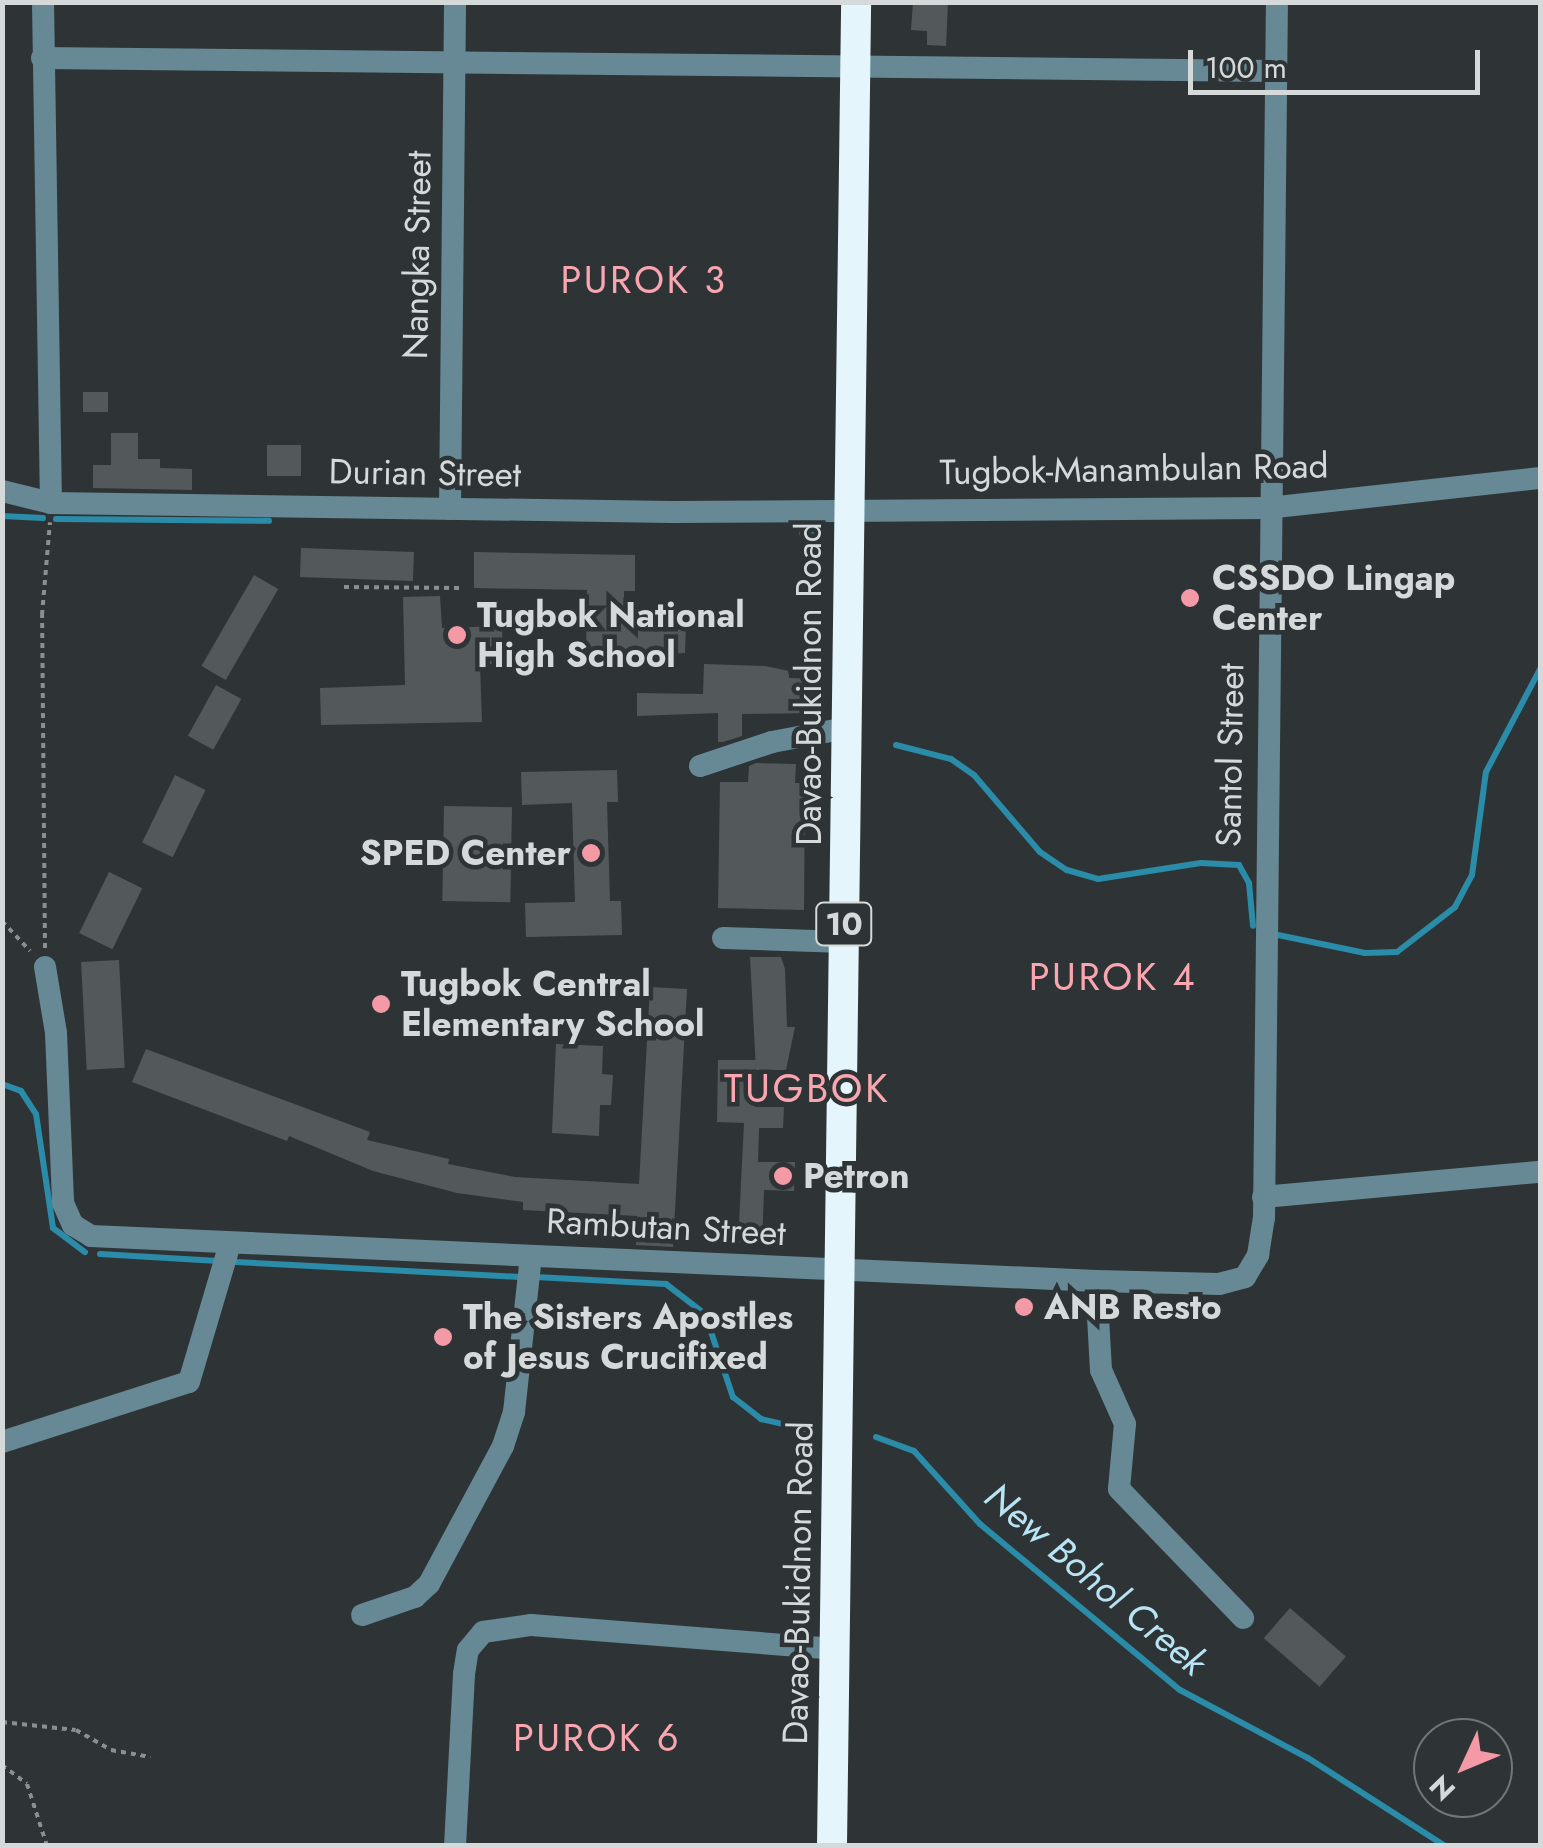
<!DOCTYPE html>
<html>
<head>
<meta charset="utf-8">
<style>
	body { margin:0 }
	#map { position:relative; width:1543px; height:1848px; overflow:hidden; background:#2e3436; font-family:Jost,sans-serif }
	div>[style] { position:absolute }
	.stream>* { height:6px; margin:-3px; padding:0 3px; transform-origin:3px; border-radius:3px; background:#2a8ca8 }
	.building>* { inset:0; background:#53595b; transform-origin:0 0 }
	.path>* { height:4px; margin-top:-2px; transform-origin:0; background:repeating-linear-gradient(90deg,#8a8f90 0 5px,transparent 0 10px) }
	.minor>* { height:22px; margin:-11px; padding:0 11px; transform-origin:11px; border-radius:11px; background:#668995 }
	.highway>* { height:30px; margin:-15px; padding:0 15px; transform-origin:15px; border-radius:15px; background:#e4f5fb }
	.dots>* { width:28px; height:28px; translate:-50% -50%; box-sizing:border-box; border:5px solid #2e3436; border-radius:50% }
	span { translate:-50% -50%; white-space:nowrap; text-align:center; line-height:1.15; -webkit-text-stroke:9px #2e3436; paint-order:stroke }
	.shield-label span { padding:2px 8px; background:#2e3436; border:2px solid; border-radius:8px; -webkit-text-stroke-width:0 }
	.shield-label { font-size:32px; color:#d5d9da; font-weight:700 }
	.street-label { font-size:35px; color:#d5d9da }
	.poi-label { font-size:35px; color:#d5d9da; font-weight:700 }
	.left { translate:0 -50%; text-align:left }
	.right { translate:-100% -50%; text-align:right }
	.neighbourhood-label { font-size:38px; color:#faa6b0; letter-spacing:2.5px }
	.water-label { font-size:38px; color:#b8e4f4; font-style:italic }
	.quarter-label { font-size:40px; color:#faa6b0; letter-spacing:2.5px }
	.frame { position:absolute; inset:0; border:5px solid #d5d9da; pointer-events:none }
	.north { position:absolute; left:1413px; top:1718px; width:100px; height:100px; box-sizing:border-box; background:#2e3436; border:2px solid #717678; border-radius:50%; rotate:226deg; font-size:28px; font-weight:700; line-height:40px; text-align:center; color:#d5d9da }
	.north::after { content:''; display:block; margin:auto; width:35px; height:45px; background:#f49aa6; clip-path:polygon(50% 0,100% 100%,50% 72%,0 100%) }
	.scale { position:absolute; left:1188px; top:50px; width:292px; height:45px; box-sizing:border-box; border:5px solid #d5d9da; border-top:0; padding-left:12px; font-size:30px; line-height:35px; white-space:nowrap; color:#d5d9da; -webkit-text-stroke:8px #2e3436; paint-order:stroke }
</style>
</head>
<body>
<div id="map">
	<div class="stream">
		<div style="left:2px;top:516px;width:41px;rotate:2.8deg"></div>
		<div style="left:56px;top:519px;width:213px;rotate:0.5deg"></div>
		<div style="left:802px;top:533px;width:16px"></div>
		<div style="left:896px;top:745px;width:57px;rotate:14.3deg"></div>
		<div style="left:951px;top:759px;width:28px;rotate:35deg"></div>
		<div style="left:974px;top:775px;width:101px;rotate:49.4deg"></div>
		<div style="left:1040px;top:852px;width:32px;rotate:34deg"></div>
		<div style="left:1067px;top:870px;width:32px;rotate:16deg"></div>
		<div style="left:1098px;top:879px;width:104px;rotate:-8.8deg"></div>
		<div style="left:1201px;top:863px;width:38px;rotate:3deg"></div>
		<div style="left:1239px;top:865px;width:21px;rotate:61deg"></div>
		<div style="left:1249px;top:883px;width:43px;rotate:84.7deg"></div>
		<div style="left:1278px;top:935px;width:89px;rotate:11.7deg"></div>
		<div style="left:1365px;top:953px;width:32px;rotate:-2deg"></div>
		<div style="left:1397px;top:952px;width:73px;rotate:-37.8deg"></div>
		<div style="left:1455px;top:907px;width:36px;rotate:-62deg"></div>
		<div style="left:1472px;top:875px;width:104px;rotate:-82.3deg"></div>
		<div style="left:1486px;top:772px;width:116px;rotate:-62.3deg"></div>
		<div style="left:2px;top:1084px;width:20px;rotate:20deg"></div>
		<div style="left:21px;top:1091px;width:27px;rotate:57deg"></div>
		<div style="left:36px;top:1114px;width:115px;rotate:81.5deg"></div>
		<div style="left:53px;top:1228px;width:40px;rotate:37deg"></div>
		<div style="left:100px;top:1254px;width:118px;rotate:3.4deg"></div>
		<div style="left:235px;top:1262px;width:285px;rotate:3deg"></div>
		<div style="left:536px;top:1277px;width:130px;rotate:3.1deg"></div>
		<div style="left:666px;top:1284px;width:49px;rotate:37.6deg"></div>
		<div style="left:705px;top:1314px;width:88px;rotate:71.4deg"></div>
		<div style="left:733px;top:1397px;width:36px;rotate:38deg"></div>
		<div style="left:761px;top:1419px;width:53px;rotate:13deg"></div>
		<div style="left:876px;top:1437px;width:40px;rotate:20.2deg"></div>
		<div style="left:914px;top:1451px;width:98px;rotate:47.9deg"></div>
		<div style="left:980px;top:1524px;width:260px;rotate:39.7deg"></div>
		<div style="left:1180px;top:1690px;width:145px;rotate:28deg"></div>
		<div style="left:1308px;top:1758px;width:163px;rotate:32.7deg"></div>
	</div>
	<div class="building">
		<div style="clip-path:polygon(913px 2px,948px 2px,946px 46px,927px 45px,927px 31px,911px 30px)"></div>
		<div style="left:83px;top:392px;width:25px;height:20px"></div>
		<div style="clip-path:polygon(111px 433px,138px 433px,138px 459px,160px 459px,160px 468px,192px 469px,192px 490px,93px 488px,93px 465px,111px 465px)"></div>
		<div style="left:267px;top:445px;width:34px;height:31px"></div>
		<div style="left:301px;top:548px;width:113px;height:29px;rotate:2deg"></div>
		<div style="clip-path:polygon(474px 552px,635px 555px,635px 591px,624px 591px,624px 622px,686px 623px,685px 653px,586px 658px,587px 590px,474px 588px)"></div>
		<div style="left:254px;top:575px;width:28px;height:105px;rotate:30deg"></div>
		<div style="clip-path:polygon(440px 596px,442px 628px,502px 626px,503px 664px,480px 664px,482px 722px,321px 725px,320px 688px,405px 685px,403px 597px)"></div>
		<div style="clip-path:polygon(704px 664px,765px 666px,789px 671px,789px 678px,817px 679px,816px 713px,742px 714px,742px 736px,723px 742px,718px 742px,718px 713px,637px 716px,637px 693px,703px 694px)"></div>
		<div style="left:216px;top:685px;width:29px;height:58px;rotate:29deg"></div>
		<div style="clip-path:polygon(756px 763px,796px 764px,795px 783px,805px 783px,804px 910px,718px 908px,720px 782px,748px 782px,749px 766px)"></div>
		<div style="clip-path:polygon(617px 770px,618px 802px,607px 802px,610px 901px,621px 901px,622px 935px,526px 937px,525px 903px,575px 902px,572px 803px,522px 805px,521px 772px)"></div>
		<div style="left:175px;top:775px;width:34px;height:75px;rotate:26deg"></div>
		<div style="left:444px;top:806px;width:68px;height:95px;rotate:1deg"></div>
		<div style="left:109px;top:872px;width:37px;height:68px;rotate:26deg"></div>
		<div style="clip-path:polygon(750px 957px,781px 957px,785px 969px,787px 1027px,795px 1027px,786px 1070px,756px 1070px)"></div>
		<div style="left:119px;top:960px;width:108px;height:38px;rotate:87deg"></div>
		<div style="clip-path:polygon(650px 987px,687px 989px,673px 1247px,636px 1245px,637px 1216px,523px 1210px,523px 1202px,457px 1193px,373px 1171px,289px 1136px,287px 1141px,132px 1082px,146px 1049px,370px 1132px,367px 1140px,449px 1159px,448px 1164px,515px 1177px,639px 1184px)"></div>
		<div style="clip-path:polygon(556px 1044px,603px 1046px,602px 1074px,613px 1075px,611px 1105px,600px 1105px,599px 1136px,552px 1133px)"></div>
		<div style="clip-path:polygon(718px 1060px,756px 1060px,755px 1107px,784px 1107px,783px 1128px,759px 1128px,758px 1162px,795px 1162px,794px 1191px,764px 1190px,762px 1244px,738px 1243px,744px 1123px,717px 1122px)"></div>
		<div style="left:1290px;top:1608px;width:74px;height:40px;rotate:41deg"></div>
	</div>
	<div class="path">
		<div style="left:344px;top:587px;width:117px;rotate:0.5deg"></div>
		<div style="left:2px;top:921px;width:41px;rotate:47deg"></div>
		<div style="left:45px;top:948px;width:333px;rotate:-90.5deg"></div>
		<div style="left:42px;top:615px;width:93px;rotate:-85.1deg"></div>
		<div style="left:2px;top:1722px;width:74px;rotate:6.2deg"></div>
		<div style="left:76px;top:1730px;width:40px;rotate:29.7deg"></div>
		<div style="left:111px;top:1750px;width:40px;rotate:10deg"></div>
		<div style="left:2px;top:1765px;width:31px;rotate:37deg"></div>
		<div style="left:27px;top:1784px;width:65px;rotate:72.1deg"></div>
	</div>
	<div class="minor">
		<div style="left:43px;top:2px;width:501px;rotate:89.09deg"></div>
		<div style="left:42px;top:58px;width:1235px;rotate:0.6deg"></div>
		<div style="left:2px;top:491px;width:50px;rotate:13.8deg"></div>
		<div style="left:51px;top:503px;width:621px;rotate:0.83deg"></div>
		<div style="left:672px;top:512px;width:596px;rotate:-0.38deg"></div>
		<div style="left:1268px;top:508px;width:274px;rotate:-6.3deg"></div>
		<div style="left:450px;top:509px;width:507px;rotate:-89.43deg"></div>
		<div style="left:700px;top:766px;width:76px;rotate:-18.4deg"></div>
		<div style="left:772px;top:742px;width:75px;rotate:-10.7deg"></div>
		<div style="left:723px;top:938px;width:121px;rotate:1.9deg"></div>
		<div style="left:45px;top:967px;width:67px;rotate:80.5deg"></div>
		<div style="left:56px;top:1033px;width:170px;rotate:87.6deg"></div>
		<div style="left:63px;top:1203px;width:24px;rotate:66deg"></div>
		<div style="left:73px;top:1225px;width:21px;rotate:31deg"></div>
		<div style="left:91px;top:1236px;width:1006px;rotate:2.56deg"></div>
		<div style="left:1096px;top:1281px;width:123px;rotate:1.4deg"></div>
		<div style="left:1219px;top:1284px;width:27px;rotate:-15deg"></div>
		<div style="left:1245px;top:1277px;width:26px;rotate:-59deg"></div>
		<div style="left:1258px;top:1255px;width:37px;rotate:-81deg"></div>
		<div style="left:1264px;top:1218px;width:1216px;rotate:-89.39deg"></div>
		<div style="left:1263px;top:1197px;width:278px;rotate:-5.2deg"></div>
		<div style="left:1096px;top:1281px;width:89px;rotate:86.8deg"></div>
		<div style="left:1101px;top:1370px;width:59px;rotate:66deg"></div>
		<div style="left:1125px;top:1424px;width:65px;rotate:95.3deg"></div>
		<div style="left:1119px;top:1489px;width:179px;rotate:46.1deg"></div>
		<div style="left:2px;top:1442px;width:196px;rotate:-17.8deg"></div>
		<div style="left:189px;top:1382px;width:144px;rotate:-73.5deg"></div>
		<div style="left:362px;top:1615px;width:56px;rotate:-18.8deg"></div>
		<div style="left:415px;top:1597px;width:19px;rotate:-43deg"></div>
		<div style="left:429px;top:1584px;width:157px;rotate:-61.8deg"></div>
		<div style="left:503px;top:1446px;width:36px;rotate:-72deg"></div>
		<div style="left:514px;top:1412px;width:157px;rotate:-83.8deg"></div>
		<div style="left:455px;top:1846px;width:172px;rotate:-87deg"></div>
		<div style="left:464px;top:1674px;width:24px;rotate:-81deg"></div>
		<div style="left:468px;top:1650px;width:23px;rotate:-50deg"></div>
		<div style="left:483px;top:1632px;width:49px;rotate:-8.3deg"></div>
		<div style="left:531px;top:1625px;width:304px;rotate:4.5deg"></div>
	</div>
	<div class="highway">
		<div style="left:832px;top:1846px;width:1844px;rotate:-89.25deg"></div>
	</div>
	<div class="dots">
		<div style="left:1190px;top:598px;background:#f49aa6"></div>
		<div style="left:457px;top:635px;background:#f49aa6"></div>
		<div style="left:591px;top:853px;background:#f49aa6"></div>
		<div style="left:381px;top:1004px;background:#f49aa6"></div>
		<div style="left:783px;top:1176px;background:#f49aa6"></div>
		<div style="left:1024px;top:1307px;background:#f49aa6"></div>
		<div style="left:443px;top:1337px;background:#f49aa6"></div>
	</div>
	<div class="shield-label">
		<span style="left:844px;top:924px">10</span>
	</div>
	<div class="street-label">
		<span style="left:417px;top:255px;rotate:-89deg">Nangka Street</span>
		<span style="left:1134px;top:469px;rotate:-1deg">Tugbok-Manambulan Road</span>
		<span style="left:425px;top:473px;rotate:1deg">Durian Street</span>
		<span style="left:809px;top:684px;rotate:-90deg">Davao-Bukidnon Road</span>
		<span style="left:1230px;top:755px;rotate:-89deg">Santol Street</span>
		<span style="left:666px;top:1227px;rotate:3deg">Rambutan Street</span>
		<span style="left:798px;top:1583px;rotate:-89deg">Davao-Bukidnon Road</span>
	</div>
	<div class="poi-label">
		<span class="left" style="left:1212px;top:598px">CSSDO Lingap<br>Center</span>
		<span class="left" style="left:477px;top:635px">Tugbok National<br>High School</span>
		<span class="right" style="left:571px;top:853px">SPED Center</span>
		<span class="left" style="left:401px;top:1004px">Tugbok Central<br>Elementary School</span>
		<span class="left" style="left:803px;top:1176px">Petron</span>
		<span class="left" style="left:1044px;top:1307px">ANB Resto</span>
		<span class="left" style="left:463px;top:1337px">The Sisters Apostles<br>of Jesus Crucifixed</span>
	</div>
	<div class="neighbourhood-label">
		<span style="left:644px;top:280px">PUROK 3</span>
		<span style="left:1113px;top:977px">PUROK 4</span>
		<span style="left:597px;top:1738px">PUROK 6</span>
	</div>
	<div class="water-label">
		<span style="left:1096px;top:1579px;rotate:40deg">New Bohol Creek</span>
	</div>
	<div class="quarter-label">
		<span style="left:807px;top:1088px">TUGBOK</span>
	</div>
	<div class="frame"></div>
	<div class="north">N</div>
	<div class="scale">100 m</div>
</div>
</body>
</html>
